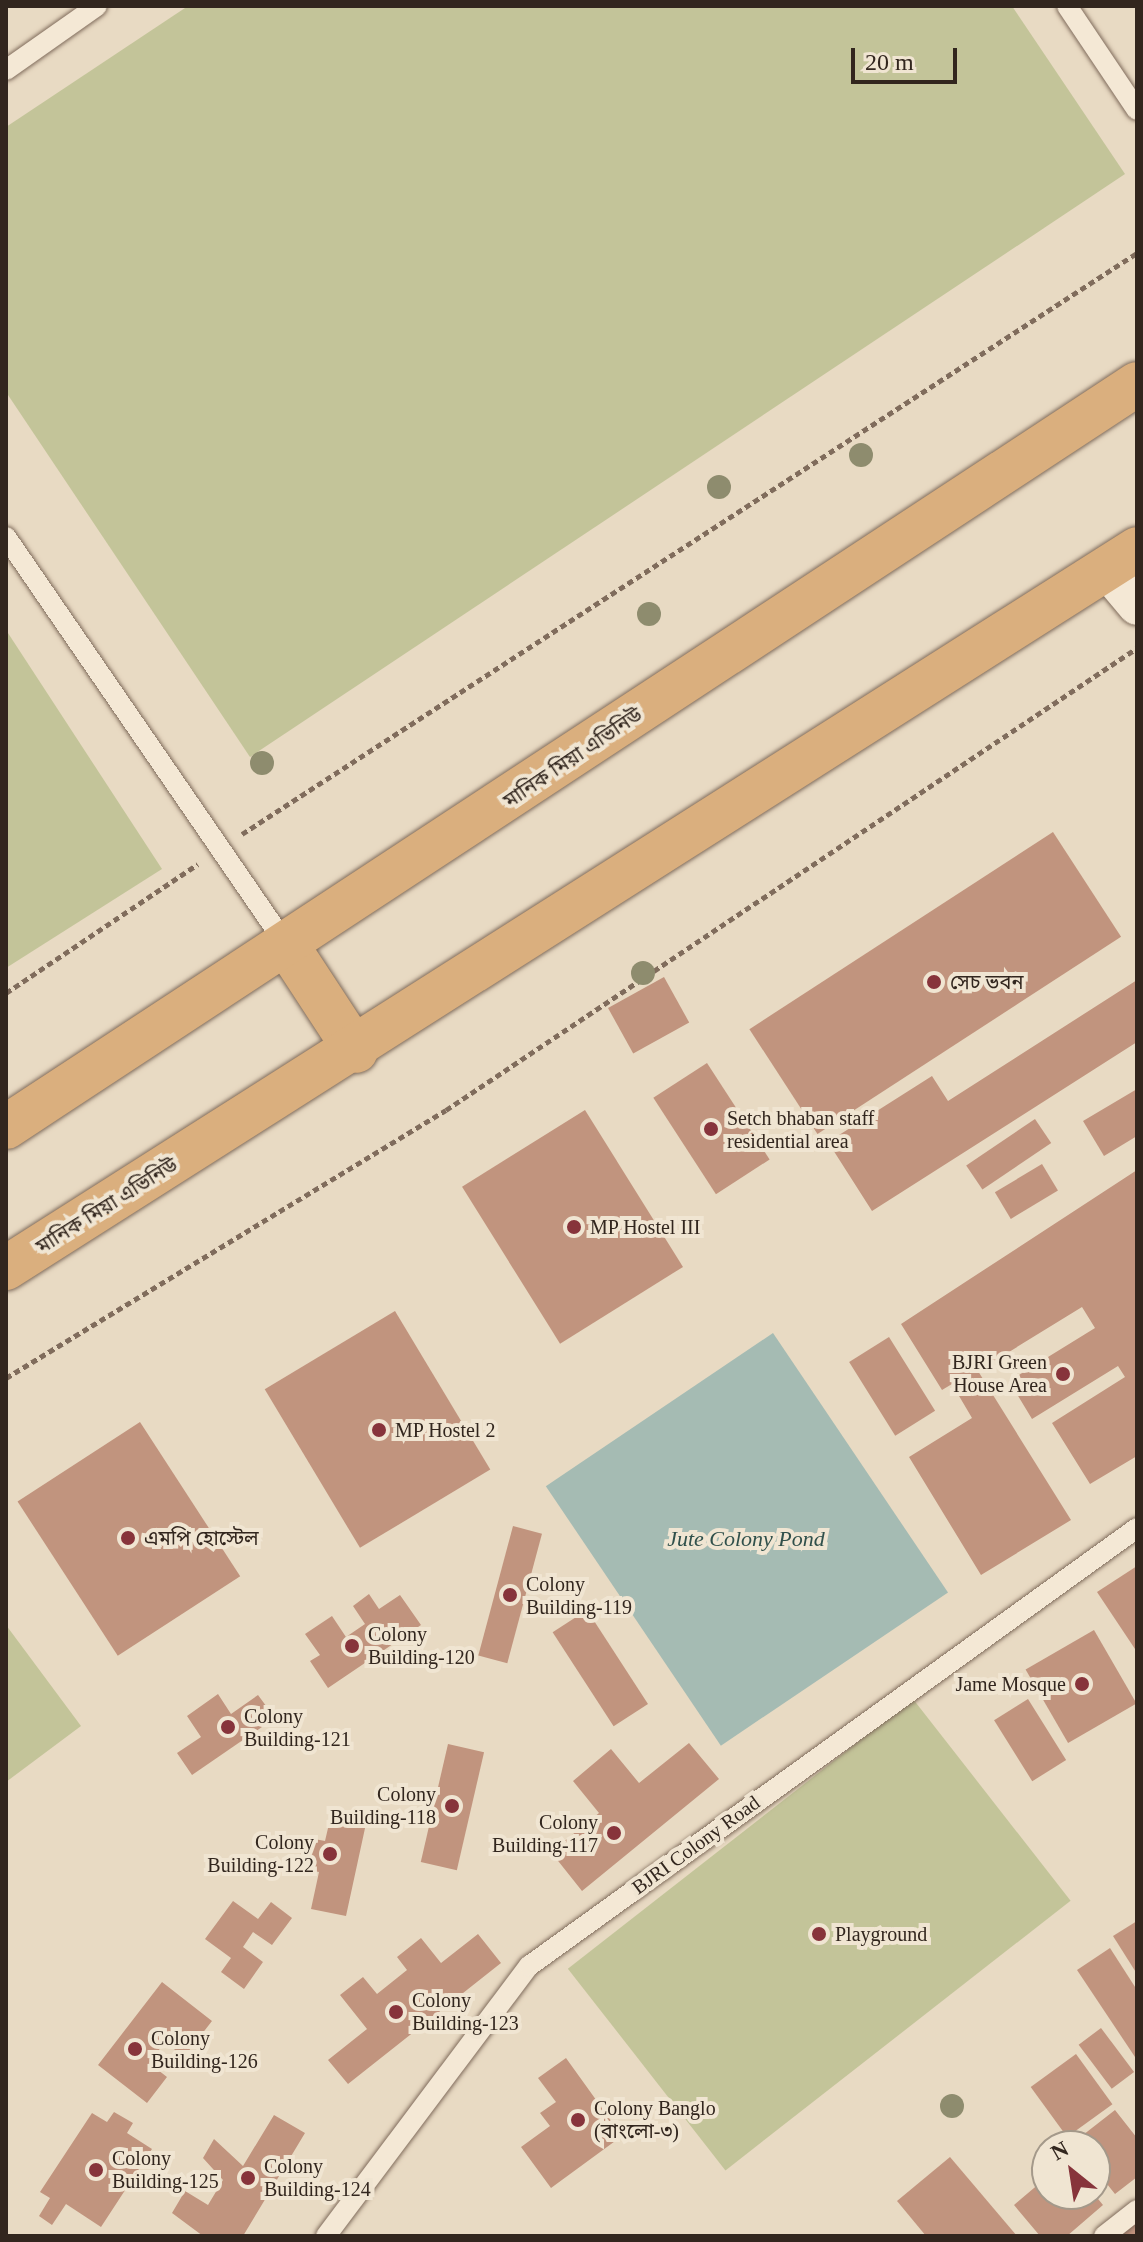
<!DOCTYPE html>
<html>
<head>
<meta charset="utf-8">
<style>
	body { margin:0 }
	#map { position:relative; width:1143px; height:2242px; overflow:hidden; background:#e8dac3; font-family:"Times New Roman","Noto Sans Bengali",serif }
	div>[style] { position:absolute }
	.green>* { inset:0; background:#c3c499; transform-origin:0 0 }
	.water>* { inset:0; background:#a5bbb3; transform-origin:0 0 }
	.building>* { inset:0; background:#c1947e; transform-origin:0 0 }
	.path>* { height:5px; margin-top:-2.5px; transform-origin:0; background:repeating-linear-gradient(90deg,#806c5c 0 6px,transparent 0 10px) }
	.roads { filter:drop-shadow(0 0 2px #806c5c) drop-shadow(0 0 2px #806c5c) }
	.service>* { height:20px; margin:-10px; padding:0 10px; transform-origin:10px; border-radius:10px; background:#f4e8d5 }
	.minor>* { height:38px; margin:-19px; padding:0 19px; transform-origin:19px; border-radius:19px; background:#f4e8d5 }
	.trunk>* { height:44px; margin:-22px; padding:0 22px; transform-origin:22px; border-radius:22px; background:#daaf7e }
	.trees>* { width:24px; height:24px; margin:-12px; border-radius:50%; background:#8e8c6e }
	.dots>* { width:22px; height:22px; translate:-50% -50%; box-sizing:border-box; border:4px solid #f0e5d2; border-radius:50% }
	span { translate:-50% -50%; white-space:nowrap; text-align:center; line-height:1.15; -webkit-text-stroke:8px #f0e5d2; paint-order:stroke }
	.street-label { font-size:20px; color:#32261e }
	.poi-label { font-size:20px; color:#32261e }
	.left { translate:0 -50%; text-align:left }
	.right { translate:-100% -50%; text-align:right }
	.water-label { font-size:22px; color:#30504b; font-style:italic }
	.frame { position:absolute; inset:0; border:8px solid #32261e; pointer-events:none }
	.north { position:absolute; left:1031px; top:2130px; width:80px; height:80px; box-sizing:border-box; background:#f0e5d2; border:2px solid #a4998a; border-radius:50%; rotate:330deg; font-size:22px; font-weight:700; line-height:32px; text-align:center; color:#32261e }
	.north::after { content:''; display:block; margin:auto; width:28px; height:36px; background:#87343b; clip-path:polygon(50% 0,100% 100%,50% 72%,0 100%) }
	.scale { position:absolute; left:851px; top:48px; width:106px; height:36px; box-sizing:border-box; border:4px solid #32261e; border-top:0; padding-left:10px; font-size:24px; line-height:28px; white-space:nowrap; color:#32261e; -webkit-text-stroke:6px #f0e5d2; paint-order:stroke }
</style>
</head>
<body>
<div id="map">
	<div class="green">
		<div style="clip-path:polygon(188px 6px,1012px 6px,1125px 174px,250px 757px,6px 392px,6px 127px)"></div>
		<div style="clip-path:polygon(6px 630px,162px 869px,6px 968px)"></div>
		<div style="clip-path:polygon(6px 1625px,81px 1726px,6px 1782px)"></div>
		<div style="left:913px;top:1699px;width:256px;height:438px;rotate:52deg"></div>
	</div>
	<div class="water">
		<div style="left:773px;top:1333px;width:313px;height:274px;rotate:56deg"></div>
	</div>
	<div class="building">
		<div style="left:1053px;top:832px;width:125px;height:362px;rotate:57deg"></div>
		<div style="left:664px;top:977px;width:52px;height:64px;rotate:61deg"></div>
		<div style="clip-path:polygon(1137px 980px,1137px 1042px,872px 1211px,828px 1142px,932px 1076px,948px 1101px)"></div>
		<div style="left:707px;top:1063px;width:115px;height:64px;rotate:57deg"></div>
		<div style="clip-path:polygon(1137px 1089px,1137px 1136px,1104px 1156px,1083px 1121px)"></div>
		<div style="left:585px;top:1110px;width:185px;height:145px;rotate:58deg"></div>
		<div style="left:1035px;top:1119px;width:29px;height:83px;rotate:56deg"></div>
		<div style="left:1042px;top:1164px;width:31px;height:55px;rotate:59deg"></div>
		<div style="clip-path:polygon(1137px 1170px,1137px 1456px,1090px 1484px,1052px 1423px,1125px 1377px,1118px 1366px,1032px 1419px,1009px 1381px,1095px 1328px,1082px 1307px,978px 1371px,1071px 1520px,981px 1575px,909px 1457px,972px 1418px,952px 1384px,942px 1390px,901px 1324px)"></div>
		<div style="left:395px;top:1311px;width:185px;height:152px;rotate:59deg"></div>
		<div style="left:889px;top:1337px;width:87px;height:47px;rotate:58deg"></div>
		<div style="left:140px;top:1422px;width:184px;height:146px;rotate:57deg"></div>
		<div style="left:513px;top:1526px;width:30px;height:134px;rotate:15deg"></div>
		<div style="clip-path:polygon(1137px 1566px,1137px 1652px,1097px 1592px)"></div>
		<div style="clip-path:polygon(369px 1594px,379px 1609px,400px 1595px,421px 1625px,328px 1688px,310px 1661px,320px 1655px,305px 1634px,332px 1616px,346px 1637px,365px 1624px,353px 1606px)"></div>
		<div style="left:587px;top:1610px;width:112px;height:41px;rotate:57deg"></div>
		<div style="left:1094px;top:1630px;width:85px;height:79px;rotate:60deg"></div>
		<div style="clip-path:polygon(218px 1694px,231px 1714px,258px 1695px,275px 1718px,192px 1775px,177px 1753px,201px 1737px,187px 1716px)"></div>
		<div style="left:1028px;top:1699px;width:72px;height:40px;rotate:58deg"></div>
		<div style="clip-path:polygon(689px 1743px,719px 1779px,582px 1891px,551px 1852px,599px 1813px,573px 1781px,611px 1749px,639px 1783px)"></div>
		<div style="left:448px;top:1744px;width:37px;height:121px;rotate:13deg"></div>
		<div style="clip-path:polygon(332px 1811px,367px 1819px,346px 1916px,311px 1909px,319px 1872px,297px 1868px,304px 1837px,325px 1841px)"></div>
		<div style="clip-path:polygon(233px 1901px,258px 1919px,271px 1902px,292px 1918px,272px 1945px,253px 1932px,243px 1947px,263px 1962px,244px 1989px,221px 1972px,231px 1958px,205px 1939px)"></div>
		<div style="clip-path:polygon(1137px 1921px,1137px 1974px,1113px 1936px)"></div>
		<div style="clip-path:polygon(478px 1934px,501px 1963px,348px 2084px,328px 2060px,367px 2029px,340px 1995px,363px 1977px,377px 1994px,407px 1970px,397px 1957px,421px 1938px,441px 1963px)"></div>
		<div style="clip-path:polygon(1110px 1948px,1137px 1990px,1137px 2060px,1077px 1970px)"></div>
		<div style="clip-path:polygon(162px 1982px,212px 2021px,184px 2057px,165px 2042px,149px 2063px,167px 2077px,147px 2103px,98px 2065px)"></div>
		<div style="left:1101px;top:2028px;width:55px;height:28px;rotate:53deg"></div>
		<div style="left:1076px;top:2054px;width:62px;height:56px;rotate:54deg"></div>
		<div style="clip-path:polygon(566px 2058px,622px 2136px,551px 2188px,521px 2147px,550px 2126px,540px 2113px,556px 2102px,538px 2078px)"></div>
		<div style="clip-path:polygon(1115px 2110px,1137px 2138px,1137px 2177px,1115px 2194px,1095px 2169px,1095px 2146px,1074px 2142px)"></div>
		<div style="clip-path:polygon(114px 2112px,133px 2123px,127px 2133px,152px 2149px,101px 2227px,66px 2204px,52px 2225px,39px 2216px,50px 2198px,40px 2192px,92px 2113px,107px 2122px)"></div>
		<div style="clip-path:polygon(274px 2115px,305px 2133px,243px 2236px,203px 2236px,172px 2213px,185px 2191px,208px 2205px,223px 2180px,203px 2158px,214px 2139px,243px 2166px)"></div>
		<div style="clip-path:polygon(950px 2157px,1017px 2236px,926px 2236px,897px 2201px)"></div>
		<div style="clip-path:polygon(1047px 2177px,1047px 2194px,1094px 2194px,1103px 2205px,1067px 2236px,1040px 2236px,1014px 2205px)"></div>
		<div style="clip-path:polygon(1137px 2216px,1137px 2236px,1111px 2236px)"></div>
	</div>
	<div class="path">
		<div style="left:242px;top:834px;width:1067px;rotate:-32.99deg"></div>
		<div style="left:6px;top:993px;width:231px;rotate:-33.9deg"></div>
		<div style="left:6px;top:1378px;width:515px;rotate:-31.35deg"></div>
		<div style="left:446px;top:1110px;width:831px;rotate:-33.77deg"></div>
	</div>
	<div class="roads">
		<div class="service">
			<div style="left:1067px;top:6px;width:125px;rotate:56.1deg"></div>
			<div style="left:6px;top:70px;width:111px;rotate:-35.1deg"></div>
			<div style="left:6px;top:537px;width:496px;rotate:55.5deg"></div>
			<div style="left:326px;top:2236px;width:338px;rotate:-53.1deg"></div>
			<div style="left:529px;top:1966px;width:749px;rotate:-35.77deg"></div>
			<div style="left:1104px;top:2236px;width:42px;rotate:-38.2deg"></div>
		</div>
		<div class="minor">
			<div style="left:1106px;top:569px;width:48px;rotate:50deg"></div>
		</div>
		<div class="trunk">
			<div style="left:288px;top:947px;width:124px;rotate:56.8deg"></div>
			<div style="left:6px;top:1127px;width:1353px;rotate:-33.3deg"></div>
			<div style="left:6px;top:1268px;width:1340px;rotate:-32.44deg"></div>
		</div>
	</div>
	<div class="trees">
		<div style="left:861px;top:455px"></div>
		<div style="left:719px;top:487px"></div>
		<div style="left:649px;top:614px"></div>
		<div style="left:262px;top:763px"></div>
		<div style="left:643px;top:973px"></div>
		<div style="left:952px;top:2106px"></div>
	</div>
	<div class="dots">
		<div style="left:934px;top:982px;background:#87343b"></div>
		<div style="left:711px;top:1129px;background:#87343b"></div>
		<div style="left:574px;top:1227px;background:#87343b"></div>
		<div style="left:1063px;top:1374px;background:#87343b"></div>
		<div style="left:379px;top:1430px;background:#87343b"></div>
		<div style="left:128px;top:1538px;background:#87343b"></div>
		<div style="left:510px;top:1595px;background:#87343b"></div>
		<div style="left:352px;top:1646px;background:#87343b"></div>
		<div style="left:1082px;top:1684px;background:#87343b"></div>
		<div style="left:228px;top:1727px;background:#87343b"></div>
		<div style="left:452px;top:1806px;background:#87343b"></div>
		<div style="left:614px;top:1833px;background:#87343b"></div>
		<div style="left:330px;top:1854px;background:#87343b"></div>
		<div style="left:819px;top:1934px;background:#87343b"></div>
		<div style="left:396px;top:2012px;background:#87343b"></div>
		<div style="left:135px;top:2049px;background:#87343b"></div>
		<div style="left:578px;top:2120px;background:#87343b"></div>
		<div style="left:96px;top:2170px;background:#87343b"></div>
		<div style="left:248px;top:2178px;background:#87343b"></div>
	</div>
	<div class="street-label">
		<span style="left:573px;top:758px;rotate:-34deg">মানিক মিয়া এভিনিউ</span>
		<span style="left:107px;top:1206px;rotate:-32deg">মানিক মিয়া এভিনিউ</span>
		<span style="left:696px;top:1845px;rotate:-36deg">BJRI Colony Road</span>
	</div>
	<div class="poi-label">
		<span class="left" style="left:950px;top:982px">সেচ ভবন</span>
		<span class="left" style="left:727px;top:1130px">Setch bhaban staff<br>residential area</span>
		<span class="left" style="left:590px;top:1227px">MP Hostel III</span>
		<span class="right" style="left:1047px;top:1374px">BJRI Green<br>House Area</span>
		<span class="left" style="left:395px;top:1430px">MP Hostel 2</span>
		<span class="left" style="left:144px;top:1538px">এমপি হোস্টেল</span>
		<span class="left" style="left:526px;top:1596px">Colony<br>Building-119</span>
		<span class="left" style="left:368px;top:1646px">Colony<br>Building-120</span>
		<span class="right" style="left:1066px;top:1684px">Jame Mosque</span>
		<span class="left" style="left:244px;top:1728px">Colony<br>Building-121</span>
		<span class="right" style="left:436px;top:1806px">Colony<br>Building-118</span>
		<span class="right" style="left:598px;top:1834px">Colony<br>Building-117</span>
		<span class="right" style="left:314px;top:1854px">Colony<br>Building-122</span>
		<span class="left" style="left:835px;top:1934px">Playground</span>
		<span class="left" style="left:412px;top:2012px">Colony<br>Building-123</span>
		<span class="left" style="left:151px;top:2050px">Colony<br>Building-126</span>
		<span class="left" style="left:594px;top:2120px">Colony Banglo<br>(বাংলো-৩)</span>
		<span class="left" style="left:112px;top:2170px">Colony<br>Building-125</span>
		<span class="left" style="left:264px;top:2178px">Colony<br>Building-124</span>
	</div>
	<div class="water-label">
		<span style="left:746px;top:1539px">Jute Colony Pond</span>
	</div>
	<div class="frame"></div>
	<div class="north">N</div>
	<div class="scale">20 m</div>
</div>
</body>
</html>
